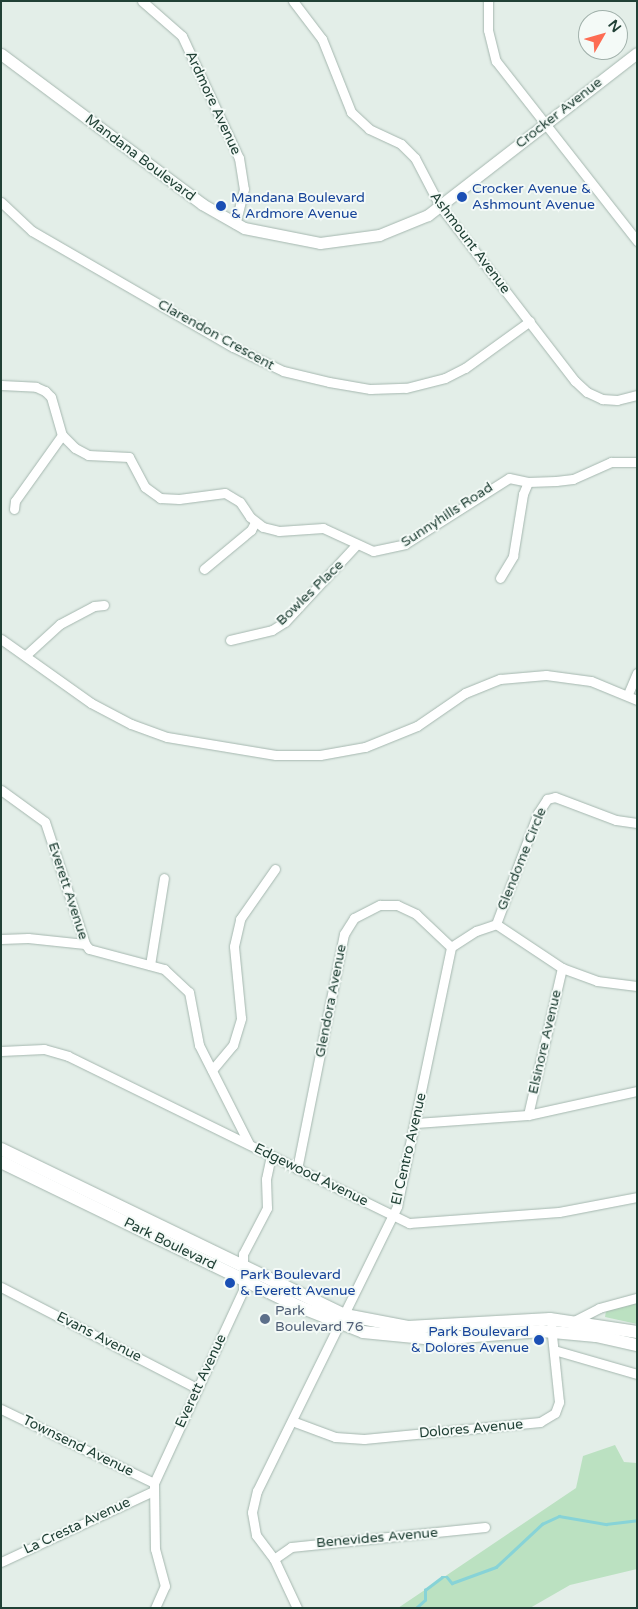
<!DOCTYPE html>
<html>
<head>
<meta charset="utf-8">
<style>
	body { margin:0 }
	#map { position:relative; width:638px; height:1609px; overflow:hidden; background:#e3eee8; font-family:"Varela Round",sans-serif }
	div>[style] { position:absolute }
	.green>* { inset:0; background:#bbe1c1 }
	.stream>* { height:2.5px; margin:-1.25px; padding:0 1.25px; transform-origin:1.25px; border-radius:1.25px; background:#87d3d7 }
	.roads { filter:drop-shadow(0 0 1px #a5b7af) drop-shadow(0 0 1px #a5b7af) }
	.minor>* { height:9px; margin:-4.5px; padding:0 4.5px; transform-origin:4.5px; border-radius:4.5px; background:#fff }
	.tertiary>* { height:11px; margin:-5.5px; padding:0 5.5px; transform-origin:5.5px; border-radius:5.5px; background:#fff }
	.secondary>* { height:12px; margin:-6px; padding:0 6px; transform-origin:6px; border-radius:6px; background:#fff }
	.dots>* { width:14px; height:14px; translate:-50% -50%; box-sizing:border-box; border:2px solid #f4faf7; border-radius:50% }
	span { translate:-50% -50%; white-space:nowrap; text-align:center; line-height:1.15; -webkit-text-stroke:4px #f4faf7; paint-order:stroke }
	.street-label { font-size:14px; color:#214136 }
	.transit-label { font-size:14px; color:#164399 }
	.left { translate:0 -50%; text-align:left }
	.right { translate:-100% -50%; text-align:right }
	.service-label { font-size:14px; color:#4e5e75 }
	.frame { position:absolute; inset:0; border:2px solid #214136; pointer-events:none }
	.north { position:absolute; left:578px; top:10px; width:50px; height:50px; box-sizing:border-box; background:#f4faf7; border:1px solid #a0b0aa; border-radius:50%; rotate:52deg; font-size:14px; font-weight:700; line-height:20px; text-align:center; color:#214136 }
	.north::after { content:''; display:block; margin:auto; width:18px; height:22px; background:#fd6c53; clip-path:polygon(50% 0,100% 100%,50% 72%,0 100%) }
</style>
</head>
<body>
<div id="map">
	<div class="green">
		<div style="clip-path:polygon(637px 1303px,637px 1324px,605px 1317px,606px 1311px)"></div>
		<div style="clip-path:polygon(615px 1445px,624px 1462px,637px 1463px,637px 1569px,570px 1585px,530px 1608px,398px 1608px,576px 1488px,583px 1456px)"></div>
	</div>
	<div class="stream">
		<div style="left:416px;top:1608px;width:12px;rotate:-42deg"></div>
		<div style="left:425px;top:1600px;width:10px;rotate:-90deg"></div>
		<div style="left:425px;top:1590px;width:21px;rotate:-37deg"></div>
		<div style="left:442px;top:1577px;width:5px"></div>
		<div style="left:447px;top:1577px;width:8px;rotate:50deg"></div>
		<div style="left:452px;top:1583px;width:47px;rotate:-20deg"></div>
		<div style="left:496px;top:1567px;width:63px;rotate:-43.1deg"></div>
		<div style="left:542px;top:1524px;width:19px;rotate:-25deg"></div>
		<div style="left:559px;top:1516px;width:48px;rotate:9.7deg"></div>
		<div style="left:606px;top:1524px;width:31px;rotate:-7deg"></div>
	</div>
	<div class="roads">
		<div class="minor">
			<div style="left:142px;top:1px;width:53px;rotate:41.2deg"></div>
			<div style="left:182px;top:36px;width:135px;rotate:65deg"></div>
			<div style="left:239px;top:158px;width:31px;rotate:81deg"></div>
			<div style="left:244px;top:189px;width:36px;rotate:104deg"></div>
			<div style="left:293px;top:1px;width:48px;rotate:52.7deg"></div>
			<div style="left:322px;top:39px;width:79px;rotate:68.3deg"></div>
			<div style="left:351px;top:112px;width:25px;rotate:43deg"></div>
			<div style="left:369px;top:129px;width:35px;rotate:25deg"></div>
			<div style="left:401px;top:144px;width:20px;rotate:45deg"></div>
			<div style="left:415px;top:158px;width:54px;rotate:62.5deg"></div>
			<div style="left:440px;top:206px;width:221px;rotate:52.4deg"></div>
			<div style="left:575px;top:381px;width:16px;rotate:43deg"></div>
			<div style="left:587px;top:392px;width:17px;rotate:25deg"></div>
			<div style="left:602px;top:399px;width:15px;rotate:4deg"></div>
			<div style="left:617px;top:400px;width:21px;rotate:-14deg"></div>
			<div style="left:488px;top:1px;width:29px;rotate:90deg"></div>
			<div style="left:488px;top:30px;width:32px;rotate:76deg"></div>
			<div style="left:496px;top:61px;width:229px;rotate:51.9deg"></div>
			<div style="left:1px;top:202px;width:42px;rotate:43.1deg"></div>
			<div style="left:32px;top:231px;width:232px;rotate:30deg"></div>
			<div style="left:233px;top:347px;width:55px;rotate:25.6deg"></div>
			<div style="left:283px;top:371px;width:47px;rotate:13.4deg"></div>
			<div style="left:329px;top:382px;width:42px;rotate:9.7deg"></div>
			<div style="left:370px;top:389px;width:36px;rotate:-2deg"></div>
			<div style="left:406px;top:388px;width:40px;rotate:-14.4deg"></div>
			<div style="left:445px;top:378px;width:22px;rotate:-27deg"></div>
			<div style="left:465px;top:368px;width:80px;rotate:-35.9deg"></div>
			<div style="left:1px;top:385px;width:35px;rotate:3deg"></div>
			<div style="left:36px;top:387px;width:10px;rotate:24deg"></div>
			<div style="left:45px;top:391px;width:8px;rotate:45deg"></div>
			<div style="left:51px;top:397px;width:40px;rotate:74deg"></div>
			<div style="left:62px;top:435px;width:18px;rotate:45deg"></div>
			<div style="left:75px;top:448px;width:15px;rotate:28deg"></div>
			<div style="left:88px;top:455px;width:41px;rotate:2.8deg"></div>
			<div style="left:129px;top:457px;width:34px;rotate:62deg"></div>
			<div style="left:145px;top:487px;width:19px;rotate:36deg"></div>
			<div style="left:160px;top:498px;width:19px;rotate:3deg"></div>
			<div style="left:179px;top:499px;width:46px;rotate:-7.4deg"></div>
			<div style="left:225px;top:493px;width:17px;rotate:31deg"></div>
			<div style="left:240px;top:502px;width:18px;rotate:56deg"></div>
			<div style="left:250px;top:517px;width:16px;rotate:38deg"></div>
			<div style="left:263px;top:527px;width:16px;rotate:14deg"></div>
			<div style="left:279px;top:531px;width:44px;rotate:-3.9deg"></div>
			<div style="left:323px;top:528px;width:55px;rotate:24.7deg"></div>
			<div style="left:373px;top:551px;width:33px;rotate:-12deg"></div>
			<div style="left:405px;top:544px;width:123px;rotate:-32.4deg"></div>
			<div style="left:509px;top:478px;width:19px;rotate:12deg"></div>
			<div style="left:528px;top:482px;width:28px;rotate:-2deg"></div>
			<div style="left:556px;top:481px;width:17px;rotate:-7deg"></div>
			<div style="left:573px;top:479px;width:42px;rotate:-24.1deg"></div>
			<div style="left:611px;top:462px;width:26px"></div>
			<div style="left:14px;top:509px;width:8px;rotate:-83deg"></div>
			<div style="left:15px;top:501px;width:81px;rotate:-54.5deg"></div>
			<div style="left:204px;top:569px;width:61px;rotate:-39.7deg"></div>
			<div style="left:251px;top:530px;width:9px;rotate:-63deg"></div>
			<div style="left:500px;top:578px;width:26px;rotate:-59deg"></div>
			<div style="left:513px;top:556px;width:63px;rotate:-80.8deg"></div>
			<div style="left:523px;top:494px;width:13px;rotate:-67deg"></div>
			<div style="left:1px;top:639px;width:110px;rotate:35.4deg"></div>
			<div style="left:91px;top:703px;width:45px;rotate:27.7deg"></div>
			<div style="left:131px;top:724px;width:38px;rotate:20deg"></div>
			<div style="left:167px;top:737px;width:110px;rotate:9.4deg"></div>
			<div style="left:276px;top:755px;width:44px"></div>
			<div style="left:320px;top:755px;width:46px;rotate:-10.1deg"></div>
			<div style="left:365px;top:747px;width:56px;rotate:-22deg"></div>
			<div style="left:417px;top:726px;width:58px;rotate:-34.5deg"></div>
			<div style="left:465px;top:693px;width:38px;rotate:-22deg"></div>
			<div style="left:500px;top:679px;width:46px;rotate:-5deg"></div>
			<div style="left:546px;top:675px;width:45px;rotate:7.6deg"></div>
			<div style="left:591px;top:681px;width:50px;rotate:22.4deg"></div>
			<div style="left:230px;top:640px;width:43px;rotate:-13.4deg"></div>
			<div style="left:272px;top:630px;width:15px;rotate:-32deg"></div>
			<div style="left:285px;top:622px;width:105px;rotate:-47.3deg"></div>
			<div style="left:26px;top:655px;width:46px;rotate:-42.4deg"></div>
			<div style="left:60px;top:624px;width:38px;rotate:-28deg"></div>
			<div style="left:94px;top:606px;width:10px;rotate:-6deg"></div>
			<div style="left:628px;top:694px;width:23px;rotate:-67deg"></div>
			<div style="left:1px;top:790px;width:54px;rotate:36deg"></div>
			<div style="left:45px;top:822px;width:128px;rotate:71.8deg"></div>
			<div style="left:85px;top:944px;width:6px;rotate:51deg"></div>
			<div style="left:89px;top:949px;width:78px;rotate:14.9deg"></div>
			<div style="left:164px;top:969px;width:34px;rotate:43deg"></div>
			<div style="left:189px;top:992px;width:54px;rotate:79.3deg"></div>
			<div style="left:199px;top:1045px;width:111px;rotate:63.2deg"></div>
			<div style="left:496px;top:924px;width:119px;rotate:-69.3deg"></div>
			<div style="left:538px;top:813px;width:17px;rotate:-57deg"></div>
			<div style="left:547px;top:799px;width:8px;rotate:-14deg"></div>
			<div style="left:555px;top:797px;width:65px;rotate:20.7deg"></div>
			<div style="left:616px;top:820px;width:21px;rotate:8deg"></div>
			<div style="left:496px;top:924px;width:79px;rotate:33.7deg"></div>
			<div style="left:562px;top:968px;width:37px;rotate:20deg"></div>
			<div style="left:597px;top:981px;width:40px;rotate:7.1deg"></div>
			<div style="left:1px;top:939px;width:27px;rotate:-2deg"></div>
			<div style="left:28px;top:938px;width:57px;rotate:6deg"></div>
			<div style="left:150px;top:965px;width:88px;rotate:-80.9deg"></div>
			<div style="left:1px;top:1051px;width:43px;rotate:-2.7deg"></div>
			<div style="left:44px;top:1049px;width:25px;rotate:16deg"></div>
			<div style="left:68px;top:1056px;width:380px;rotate:26.1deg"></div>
			<div style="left:409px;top:1223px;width:150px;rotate:-4.2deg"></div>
			<div style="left:559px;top:1212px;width:79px;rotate:-10.9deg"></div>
			<div style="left:212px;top:1070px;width:33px;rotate:-50deg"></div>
			<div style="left:233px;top:1045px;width:28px;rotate:-73deg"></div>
			<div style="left:241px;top:1018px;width:72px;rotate:-95.6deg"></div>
			<div style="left:234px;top:946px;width:28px;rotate:-77deg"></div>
			<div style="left:240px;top:919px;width:61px;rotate:-55deg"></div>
			<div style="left:528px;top:1115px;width:151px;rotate:-77deg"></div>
			<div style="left:416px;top:1123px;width:112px;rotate:-4.1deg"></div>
			<div style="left:528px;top:1115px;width:112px;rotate:-12.4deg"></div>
			<div style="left:297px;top:1169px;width:240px;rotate:-78.7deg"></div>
			<div style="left:344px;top:934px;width:19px;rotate:-58deg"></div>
			<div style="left:354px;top:918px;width:29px;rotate:-27deg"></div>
			<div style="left:380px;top:905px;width:17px"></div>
			<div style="left:397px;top:905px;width:21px;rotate:25deg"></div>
			<div style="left:416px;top:914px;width:48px;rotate:43.3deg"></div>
			<div style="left:1px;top:1287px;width:220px;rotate:27.3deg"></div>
			<div style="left:574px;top:1321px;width:28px;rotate:-27deg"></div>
			<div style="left:599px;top:1308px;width:39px;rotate:-15deg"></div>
			<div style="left:554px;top:1350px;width:86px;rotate:16.1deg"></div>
			<div style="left:1px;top:1409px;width:170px;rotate:25.8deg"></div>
			<div style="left:292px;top:1421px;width:46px;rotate:20.4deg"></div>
			<div style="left:335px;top:1437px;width:29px;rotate:4deg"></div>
			<div style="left:364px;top:1439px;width:177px;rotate:-5.5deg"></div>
			<div style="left:540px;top:1422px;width:17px;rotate:-31deg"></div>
			<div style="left:555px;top:1413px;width:12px;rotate:-70deg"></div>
			<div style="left:559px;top:1402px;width:76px;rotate:-96deg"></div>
			<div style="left:274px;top:1559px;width:21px;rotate:-35deg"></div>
			<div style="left:291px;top:1547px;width:195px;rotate:-5.9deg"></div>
			<div style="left:1px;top:1562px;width:168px;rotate:-25deg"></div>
			<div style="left:155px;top:1608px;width:24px;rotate:-66deg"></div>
			<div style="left:165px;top:1586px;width:38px;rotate:-105deg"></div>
			<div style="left:155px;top:1549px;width:66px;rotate:-90.9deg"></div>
			<div style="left:154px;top:1483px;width:213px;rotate:-65.2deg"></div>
			<div style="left:243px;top:1290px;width:36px;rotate:-90deg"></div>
			<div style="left:243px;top:1254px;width:52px;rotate:-62.4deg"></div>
			<div style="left:267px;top:1208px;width:29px;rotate:-92deg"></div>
			<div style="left:266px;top:1179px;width:24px;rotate:-78deg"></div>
			<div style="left:297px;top:1608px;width:54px;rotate:-115.1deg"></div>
			<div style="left:274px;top:1559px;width:30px;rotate:-127deg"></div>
			<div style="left:256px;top:1535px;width:23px;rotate:-100deg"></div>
			<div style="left:252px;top:1512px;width:22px;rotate:-77deg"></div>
			<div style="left:257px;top:1491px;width:318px;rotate:-63.8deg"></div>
			<div style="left:397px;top:1206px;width:265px;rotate:-78.2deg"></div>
			<div style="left:451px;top:947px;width:30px;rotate:-33deg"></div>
			<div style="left:476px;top:931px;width:21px;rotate:-19deg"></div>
		</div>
		<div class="tertiary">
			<div style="left:1px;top:54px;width:251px;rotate:36.7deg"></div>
			<div style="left:202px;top:204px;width:48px;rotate:29.7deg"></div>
			<div style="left:244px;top:228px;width:77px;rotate:11.2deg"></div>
			<div style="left:320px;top:243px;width:60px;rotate:-7.7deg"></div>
			<div style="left:379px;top:235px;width:53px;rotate:-22.2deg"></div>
			<div style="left:428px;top:215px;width:264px;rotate:-37.8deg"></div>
		</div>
		<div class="secondary">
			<div style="left:1px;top:1149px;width:382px;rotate:25.8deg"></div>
			<div style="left:345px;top:1315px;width:64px;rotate:10.8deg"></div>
			<div style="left:408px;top:1327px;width:142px;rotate:-3.2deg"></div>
			<div style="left:550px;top:1319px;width:88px;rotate:8.5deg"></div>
			<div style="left:1px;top:1162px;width:332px;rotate:25.9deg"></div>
			<div style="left:300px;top:1307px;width:68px;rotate:21.6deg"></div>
			<div style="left:363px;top:1332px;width:72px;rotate:5.6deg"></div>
			<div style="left:435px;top:1339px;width:107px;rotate:-4.3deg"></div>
			<div style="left:542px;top:1331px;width:54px;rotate:5.3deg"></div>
			<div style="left:596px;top:1336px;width:42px;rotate:12.4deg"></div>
		</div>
	</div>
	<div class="dots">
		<div style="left:462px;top:197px;background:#1a4fb4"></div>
		<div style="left:221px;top:206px;background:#1a4fb4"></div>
		<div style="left:230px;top:1283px;background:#1a4fb4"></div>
		<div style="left:265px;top:1319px;background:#5c6f8a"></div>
		<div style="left:539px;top:1340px;background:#1a4fb4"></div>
	</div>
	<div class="street-label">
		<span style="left:213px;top:103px;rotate:65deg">Ardmore Avenue</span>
		<span style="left:559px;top:113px;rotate:-38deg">Crocker Avenue</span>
		<span style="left:140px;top:158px;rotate:37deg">Mandana Boulevard</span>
		<span style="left:470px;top:243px;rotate:53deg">Ashmount Avenue</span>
		<span style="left:216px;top:335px;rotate:29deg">Clarendon Crescent</span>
		<span style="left:447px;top:515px;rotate:-33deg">Sunnyhills Road</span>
		<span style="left:310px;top:593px;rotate:-44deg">Bowles Place</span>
		<span style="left:522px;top:859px;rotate:-68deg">Glendome Circle</span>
		<span style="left:68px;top:891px;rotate:72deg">Everett Avenue</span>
		<span style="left:331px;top:1001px;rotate:-79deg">Glendora Avenue</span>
		<span style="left:545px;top:1042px;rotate:-77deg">Elsinore Avenue</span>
		<span style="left:409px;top:1149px;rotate:-77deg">El Centro Avenue</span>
		<span style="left:311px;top:1175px;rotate:26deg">Edgewood Avenue</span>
		<span style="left:170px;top:1244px;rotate:26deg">Park Boulevard</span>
		<span style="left:99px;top:1337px;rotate:27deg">Evans Avenue</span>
		<span style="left:201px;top:1381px;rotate:-65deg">Everett Avenue</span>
		<span style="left:471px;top:1429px;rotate:-5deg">Dolores Avenue</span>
		<span style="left:78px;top:1446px;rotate:26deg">Townsend Avenue</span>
		<span style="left:77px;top:1526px;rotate:-25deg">La Cresta Avenue</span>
		<span style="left:377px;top:1538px;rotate:-5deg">Benevides Avenue</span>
	</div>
	<div class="transit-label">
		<span class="left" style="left:472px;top:197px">Crocker Avenue &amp;<br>Ashmount Avenue</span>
		<span class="left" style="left:231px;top:206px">Mandana Boulevard<br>&amp; Ardmore Avenue</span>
		<span class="left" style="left:240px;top:1283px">Park Boulevard<br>&amp; Everett Avenue</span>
		<span class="right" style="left:529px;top:1340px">Park Boulevard<br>&amp; Dolores Avenue</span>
	</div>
	<div class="service-label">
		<span class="left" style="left:275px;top:1319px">Park<br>Boulevard 76</span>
	</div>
	<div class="frame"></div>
	<div class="north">N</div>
</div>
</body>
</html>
